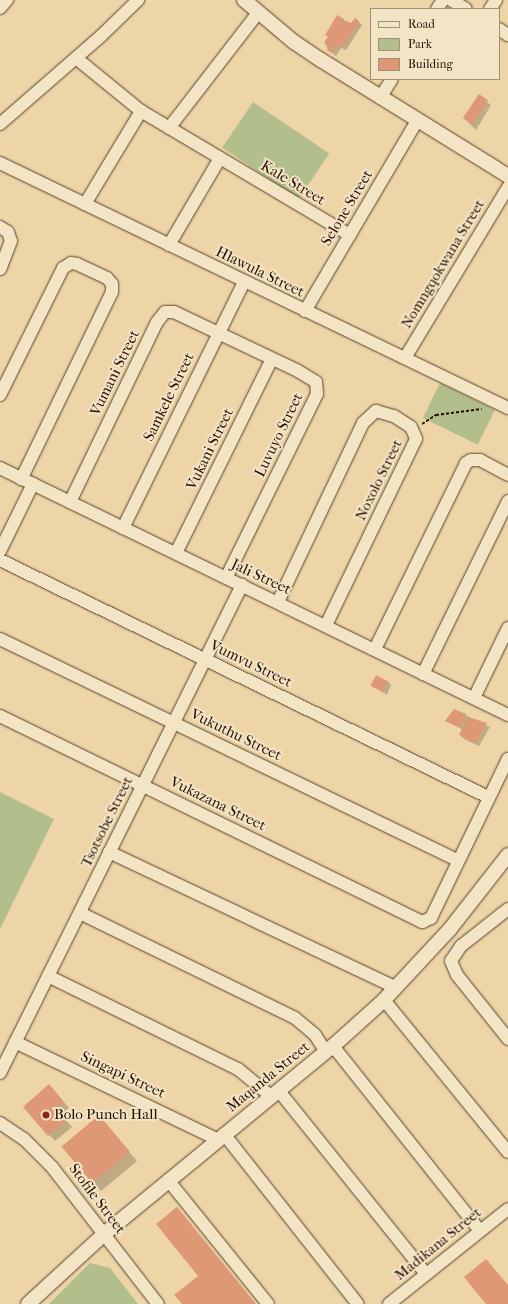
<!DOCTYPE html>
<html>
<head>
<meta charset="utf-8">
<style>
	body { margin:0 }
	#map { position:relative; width:508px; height:1304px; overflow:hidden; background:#eed5a7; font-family:"IM FELL French Canon",serif }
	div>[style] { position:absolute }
	.green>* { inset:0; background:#b2be8c; transform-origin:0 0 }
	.shadow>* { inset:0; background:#0003 }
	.building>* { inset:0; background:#de9876; transform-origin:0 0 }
	.path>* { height:2px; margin-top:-1px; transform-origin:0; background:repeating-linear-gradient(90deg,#251000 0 3px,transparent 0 5px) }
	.roads { filter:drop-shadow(0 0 1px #57412a) drop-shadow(0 0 1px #57412a) }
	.minor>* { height:12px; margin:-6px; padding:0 6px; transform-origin:6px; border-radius:6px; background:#f4e4c6 }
	.tertiary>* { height:14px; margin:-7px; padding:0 7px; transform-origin:7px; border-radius:7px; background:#f4e4c6 }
	.dots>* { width:11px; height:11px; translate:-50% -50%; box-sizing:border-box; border:2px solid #f4e4c6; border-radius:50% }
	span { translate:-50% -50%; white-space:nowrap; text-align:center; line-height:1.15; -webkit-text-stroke:4px #f4e4c6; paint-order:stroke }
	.street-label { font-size:15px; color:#251000 }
	.poi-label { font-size:15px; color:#251000 }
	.left { translate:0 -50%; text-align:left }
	.legend { position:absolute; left:370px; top:8px; width:130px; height:72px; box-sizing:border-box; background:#f4e4c6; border:1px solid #a18f77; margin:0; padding:5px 7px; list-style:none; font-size:12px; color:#251000 }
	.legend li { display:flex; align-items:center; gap:8px; height:20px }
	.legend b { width:20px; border:1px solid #a18f77 }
</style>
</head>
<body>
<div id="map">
	<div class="green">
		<div style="left:253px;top:102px;width:92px;height:55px;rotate:34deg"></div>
		<div style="left:440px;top:383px;width:61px;height:39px;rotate:26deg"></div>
		<div style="clip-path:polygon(0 792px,54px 819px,0 929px)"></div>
		<div style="clip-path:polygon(90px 1263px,110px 1268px,138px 1304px,49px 1304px)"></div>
	</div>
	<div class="shadow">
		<div style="clip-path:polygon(344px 20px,352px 25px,358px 21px,362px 25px,346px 50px,341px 48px,336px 56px,328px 50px,325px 43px,329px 37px,326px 35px)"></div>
		<div style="clip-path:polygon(479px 96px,491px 105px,476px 130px,465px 119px)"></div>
		<div style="clip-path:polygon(388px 681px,391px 685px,387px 695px,372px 686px)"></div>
		<div style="clip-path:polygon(465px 715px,490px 727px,479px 746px,464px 739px,461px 735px,463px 730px,447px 721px)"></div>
		<div style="clip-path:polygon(55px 1091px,69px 1108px,61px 1115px,72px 1127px,55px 1141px,24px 1107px)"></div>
		<div style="clip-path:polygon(99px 1116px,137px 1161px,101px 1191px,93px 1183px)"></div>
	</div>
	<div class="building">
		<div style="clip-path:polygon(337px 15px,344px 19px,345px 25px,347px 21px,351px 23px,355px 18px,359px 21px,342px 48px,337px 45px,332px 53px,327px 50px,329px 46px,324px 43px,328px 36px,325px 35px)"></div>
		<div style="left:479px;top:94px;width:11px;height:29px;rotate:34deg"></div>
		<div style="left:376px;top:675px;width:13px;height:12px;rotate:27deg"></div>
		<div style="clip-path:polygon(454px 709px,466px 714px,460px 728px,445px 721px)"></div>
		<div style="clip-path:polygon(468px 717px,487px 723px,475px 743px,459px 735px)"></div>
		<div style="clip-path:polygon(49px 1084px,64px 1102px,56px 1109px,67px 1121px,48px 1136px,23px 1107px)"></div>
		<div style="left:99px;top:1115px;width:48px;height:49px;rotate:50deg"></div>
		<div style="clip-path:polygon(177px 1207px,256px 1304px,182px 1304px,174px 1295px,198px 1276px,156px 1224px)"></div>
		<div style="clip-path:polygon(486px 1259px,508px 1285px,508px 1304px,486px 1304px,464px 1277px)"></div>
	</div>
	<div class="path">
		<div style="left:422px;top:424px;width:17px;rotate:-33deg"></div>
		<div style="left:436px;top:415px;width:46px;rotate:-7.4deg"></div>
	</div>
	<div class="roads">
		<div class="minor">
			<div style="left:451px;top:0;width:17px;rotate:31deg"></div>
			<div style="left:0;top:8px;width:11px;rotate:-49deg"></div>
			<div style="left:437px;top:9px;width:11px;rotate:-56deg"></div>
			<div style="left:490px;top:9px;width:11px;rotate:-56deg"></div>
			<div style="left:499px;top:29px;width:11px;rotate:34deg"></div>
			<div style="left:76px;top:58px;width:84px;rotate:39.2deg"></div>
			<div style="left:141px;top:111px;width:243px;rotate:30.7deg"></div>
			<div style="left:380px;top:98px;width:22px;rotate:-58deg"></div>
			<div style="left:0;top:124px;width:134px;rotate:-41.1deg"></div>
			<div style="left:101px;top:36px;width:52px;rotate:-44.2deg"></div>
			<div style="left:169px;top:128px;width:145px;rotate:-52.3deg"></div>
			<div style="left:0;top:163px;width:564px;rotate:25.75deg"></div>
			<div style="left:85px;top:204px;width:109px;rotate:-58.9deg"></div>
			<div style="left:0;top:227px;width:9px;rotate:32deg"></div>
			<div style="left:8px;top:232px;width:9px;rotate:72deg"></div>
			<div style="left:11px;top:241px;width:30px;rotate:111deg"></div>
			<div style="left:169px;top:245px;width:101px;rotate:-59.6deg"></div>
			<div style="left:305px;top:311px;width:221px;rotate:-59.5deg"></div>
			<div style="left:405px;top:358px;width:200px;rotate:-58.9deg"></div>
			<div style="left:0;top:395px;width:142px;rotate:-63.6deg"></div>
			<div style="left:63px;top:268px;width:9px;rotate:-32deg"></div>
			<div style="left:71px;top:263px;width:6px;rotate:9deg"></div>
			<div style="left:77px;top:264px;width:33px;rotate:25deg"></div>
			<div style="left:107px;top:278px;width:8px;rotate:50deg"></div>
			<div style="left:112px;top:284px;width:8px;rotate:90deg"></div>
			<div style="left:112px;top:292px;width:208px;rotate:115.9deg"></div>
			<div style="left:0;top:468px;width:565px;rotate:25.93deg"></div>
			<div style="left:70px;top:502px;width:200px;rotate:-64.2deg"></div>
			<div style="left:157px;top:322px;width:13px;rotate:-51deg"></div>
			<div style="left:165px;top:312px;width:9px"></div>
			<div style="left:174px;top:312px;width:137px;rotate:25.4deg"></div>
			<div style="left:298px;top:371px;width:21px;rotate:31deg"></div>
			<div style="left:316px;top:382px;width:12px;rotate:85deg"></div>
			<div style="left:317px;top:394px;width:205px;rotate:116.3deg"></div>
			<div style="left:123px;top:528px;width:274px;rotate:-63.8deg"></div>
			<div style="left:0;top:551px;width:75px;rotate:-63.8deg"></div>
			<div style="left:176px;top:553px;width:216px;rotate:-63.7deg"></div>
			<div style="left:0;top:560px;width:543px;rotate:25.9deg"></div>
			<div style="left:278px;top:602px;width:198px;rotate:-64.6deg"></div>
			<div style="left:363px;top:423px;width:18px;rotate:-43deg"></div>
			<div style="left:376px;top:411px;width:19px;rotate:16deg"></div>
			<div style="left:394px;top:416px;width:20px;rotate:33deg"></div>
			<div style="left:411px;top:427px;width:13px;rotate:67deg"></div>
			<div style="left:416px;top:439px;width:207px;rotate:115.8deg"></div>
			<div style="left:0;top:639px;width:508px;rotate:25.81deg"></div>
			<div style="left:375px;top:649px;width:207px;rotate:-63.9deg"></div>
			<div style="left:466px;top:463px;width:6px;rotate:-31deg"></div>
			<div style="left:471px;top:460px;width:9px"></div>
			<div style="left:480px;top:460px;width:32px;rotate:28deg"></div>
			<div style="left:423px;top:674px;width:193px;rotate:-63.8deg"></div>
			<div style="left:474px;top:698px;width:78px;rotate:-64.1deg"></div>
			<div style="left:0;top:716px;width:470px;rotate:26deg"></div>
			<div style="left:422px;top:922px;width:10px;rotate:-24deg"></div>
			<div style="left:431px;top:918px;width:177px;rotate:-64.2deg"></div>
			<div style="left:109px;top:852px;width:316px;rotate:25.3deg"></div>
			<div style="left:508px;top:909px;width:60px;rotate:141.8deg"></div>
			<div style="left:461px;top:946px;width:18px;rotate:124deg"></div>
			<div style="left:451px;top:961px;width:15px;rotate:67deg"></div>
			<div style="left:457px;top:975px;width:82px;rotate:51.4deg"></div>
			<div style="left:80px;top:913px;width:239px;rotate:26deg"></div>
			<div style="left:295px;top:1018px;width:26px;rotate:40deg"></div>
			<div style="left:315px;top:1035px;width:20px;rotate:57deg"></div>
			<div style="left:48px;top:976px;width:212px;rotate:26.1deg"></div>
			<div style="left:238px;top:1069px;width:44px;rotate:39.5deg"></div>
			<div style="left:384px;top:1000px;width:196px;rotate:50.8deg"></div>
			<div style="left:15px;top:1042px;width:224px;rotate:25.7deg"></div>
			<div style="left:333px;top:1046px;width:236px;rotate:51.5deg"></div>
			<div style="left:0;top:1073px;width:545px;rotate:-63.62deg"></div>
			<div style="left:279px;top:1091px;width:235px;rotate:51.2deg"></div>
			<div style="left:0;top:1123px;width:29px;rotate:34deg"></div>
			<div style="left:24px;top:1139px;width:40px;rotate:45deg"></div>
			<div style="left:52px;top:1167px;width:173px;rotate:52.3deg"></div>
			<div style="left:224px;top:1134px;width:216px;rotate:51.8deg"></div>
			<div style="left:168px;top:1180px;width:159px;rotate:51.1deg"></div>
			<div style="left:389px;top:1304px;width:152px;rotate:-38.6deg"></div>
		</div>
		<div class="tertiary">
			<div style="left:244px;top:0;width:65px;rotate:40deg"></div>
			<div style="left:294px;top:42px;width:32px;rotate:34deg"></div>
			<div style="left:321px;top:60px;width:220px;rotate:31.8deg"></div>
			<div style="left:28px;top:1304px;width:103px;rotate:-42.6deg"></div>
			<div style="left:104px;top:1234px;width:296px;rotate:-39.4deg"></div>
			<div style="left:333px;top:1046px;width:69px;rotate:-42deg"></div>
			<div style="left:384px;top:1000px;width:97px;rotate:-47.1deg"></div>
			<div style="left:450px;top:929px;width:94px;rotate:-51.9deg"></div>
		</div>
	</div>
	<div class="dots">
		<div style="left:46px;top:1115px;background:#8f2418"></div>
	</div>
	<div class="street-label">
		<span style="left:293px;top:183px;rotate:31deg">Kale Street</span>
		<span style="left:347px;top:208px;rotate:-59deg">Selone Street</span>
		<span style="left:443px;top:264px;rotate:-59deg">Nomngqokwana Street</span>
		<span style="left:260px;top:272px;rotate:26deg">Hlawula Street</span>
		<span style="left:115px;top:373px;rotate:-64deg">Vumani Street</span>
		<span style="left:169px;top:397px;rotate:-64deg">Samkele Street</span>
		<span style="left:279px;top:435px;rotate:-64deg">Luvuyo Street</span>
		<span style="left:210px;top:449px;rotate:-64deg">Vukani Street</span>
		<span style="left:379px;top:480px;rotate:-64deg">Noxolo Street</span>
		<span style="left:261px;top:577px;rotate:25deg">Jali Street</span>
		<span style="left:251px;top:664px;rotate:26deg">Vumvu Street</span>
		<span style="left:236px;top:735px;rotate:26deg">Vukuthu Street</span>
		<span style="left:218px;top:804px;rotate:26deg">Vukazana Street</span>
		<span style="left:107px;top:822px;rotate:-64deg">Tsotsobe Street</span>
		<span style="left:123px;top:1075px;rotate:25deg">Singapi Street</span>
		<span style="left:268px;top:1077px;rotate:-39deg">Maqanda Street</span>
		<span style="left:97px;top:1199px;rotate:53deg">Stofile Street</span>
		<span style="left:438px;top:1244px;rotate:-39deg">Madikana Street</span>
	</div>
	<div class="poi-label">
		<span class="left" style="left:54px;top:1115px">Bolo Punch Hall</span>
	</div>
	<ul class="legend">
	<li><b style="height:5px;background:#f4e4c6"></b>Road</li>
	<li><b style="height:11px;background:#b2be8c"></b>Park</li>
	<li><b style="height:11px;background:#de9876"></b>Building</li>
	</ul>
</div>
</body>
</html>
